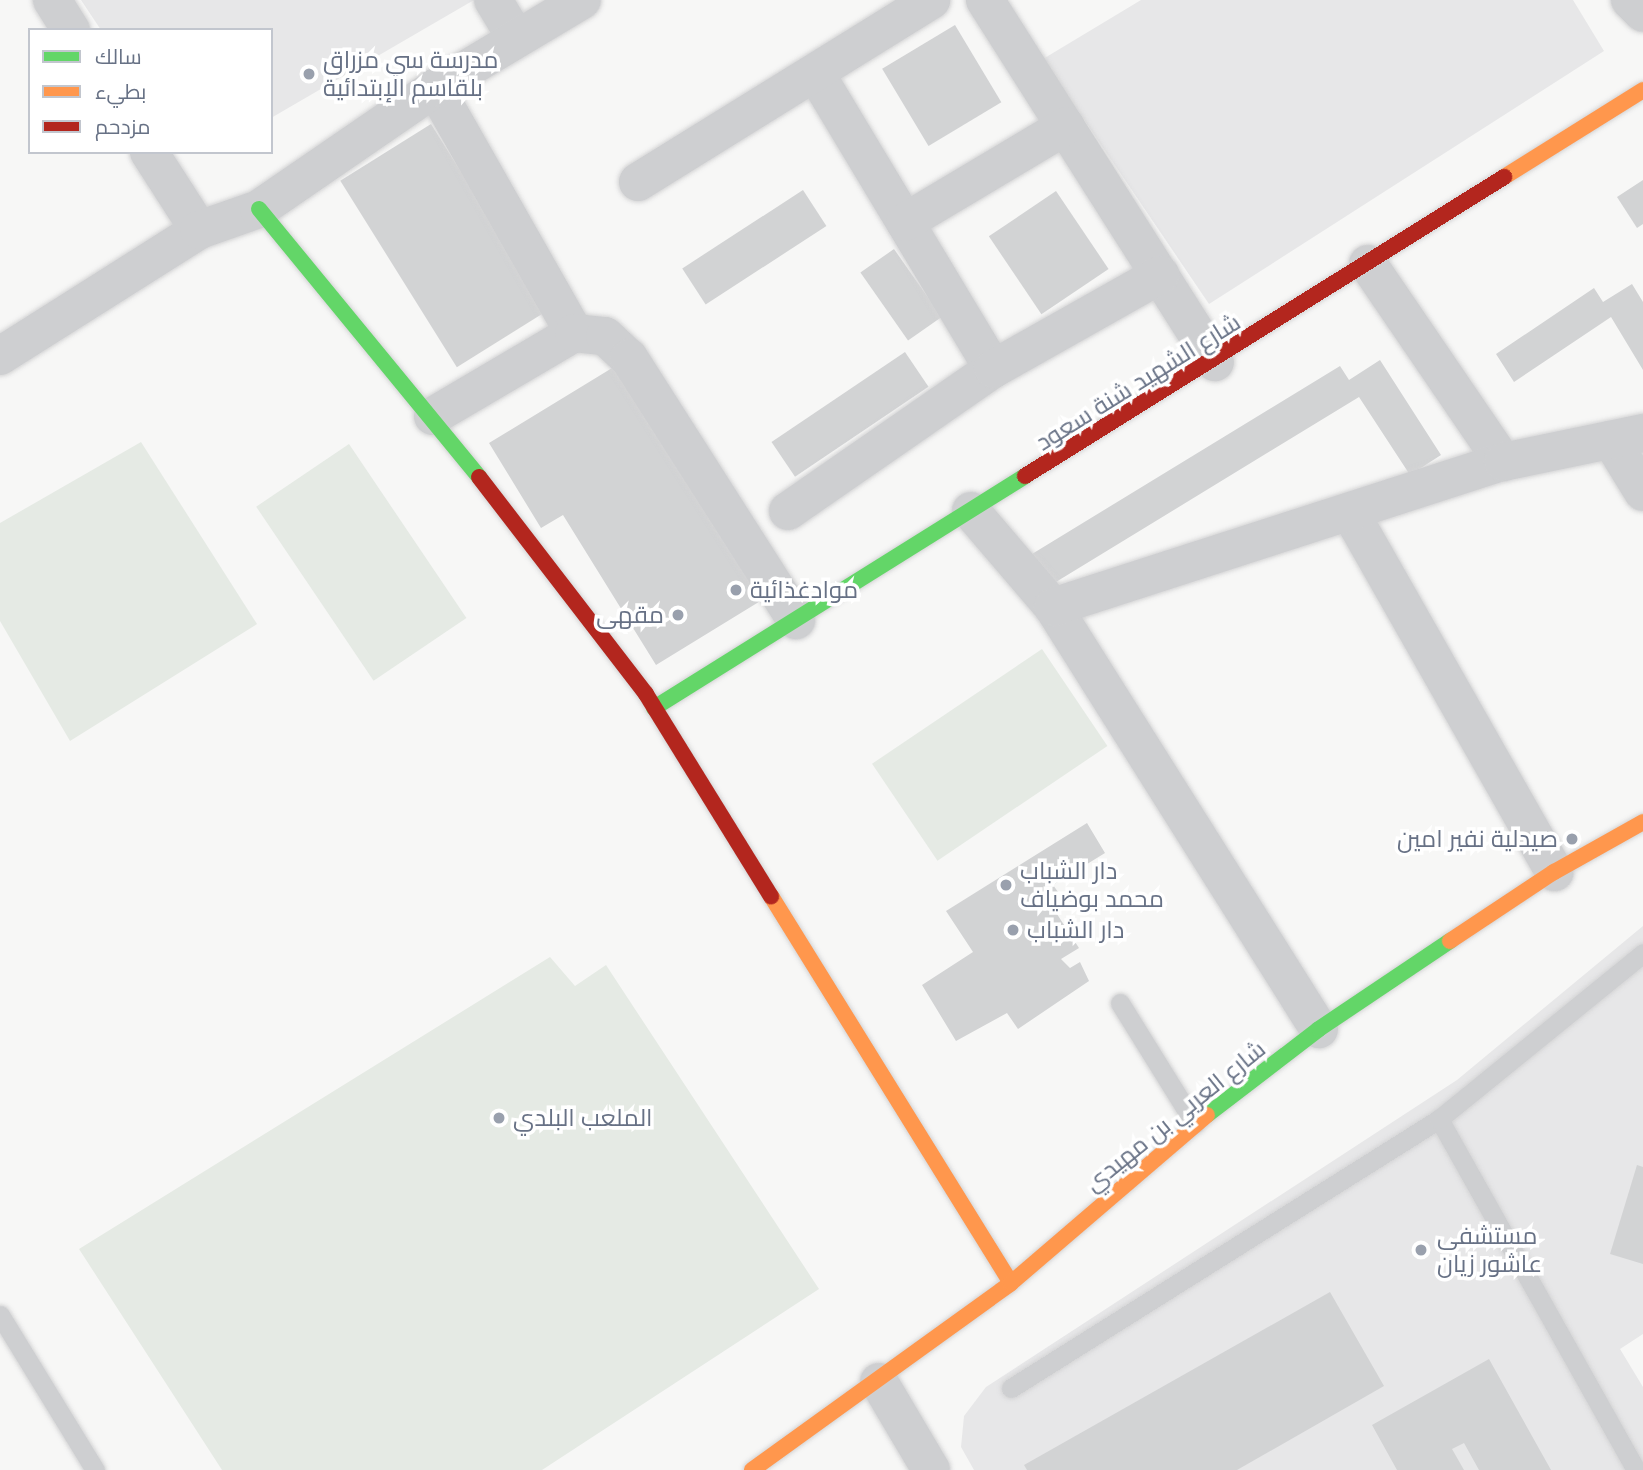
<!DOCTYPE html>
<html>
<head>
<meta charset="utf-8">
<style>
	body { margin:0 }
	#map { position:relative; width:1643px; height:1470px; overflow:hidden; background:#f7f7f6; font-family:Raleway,Cairo,sans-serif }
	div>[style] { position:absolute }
	.built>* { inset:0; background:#e7e7e8 }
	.green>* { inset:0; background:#e5eae4; transform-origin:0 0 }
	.building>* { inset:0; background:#d2d3d4; transform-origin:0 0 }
	.roads { filter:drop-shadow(0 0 2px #d4d4d5) drop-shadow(0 0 2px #d4d4d5) }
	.lane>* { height:19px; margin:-9.5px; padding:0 9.5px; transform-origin:9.5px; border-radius:9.5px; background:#cecfd1 }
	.street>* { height:38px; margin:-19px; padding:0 19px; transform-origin:19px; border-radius:19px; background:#cecfd1 }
	.fast>* { height:16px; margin:-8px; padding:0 8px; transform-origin:8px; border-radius:8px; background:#63d668 }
	.slow>* { height:16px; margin:-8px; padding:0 8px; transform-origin:8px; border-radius:8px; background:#ff974d }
	.jam>* { height:16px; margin:-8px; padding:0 8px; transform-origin:8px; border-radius:8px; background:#b3261e }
	.dots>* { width:19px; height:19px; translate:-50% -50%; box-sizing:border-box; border:4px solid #fff; border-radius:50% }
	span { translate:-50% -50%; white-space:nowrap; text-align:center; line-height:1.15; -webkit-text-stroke:7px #fff; paint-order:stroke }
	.poi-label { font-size:24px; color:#677185 }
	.left { translate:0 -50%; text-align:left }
	.right { translate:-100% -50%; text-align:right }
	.street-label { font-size:24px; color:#677185 }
	.legend { position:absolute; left:28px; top:28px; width:245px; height:126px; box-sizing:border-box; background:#fff; border:2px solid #c2c6ce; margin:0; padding:9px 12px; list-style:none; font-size:21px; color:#677185 }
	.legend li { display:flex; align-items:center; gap:14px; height:35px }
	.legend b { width:35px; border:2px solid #c2c6ce }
</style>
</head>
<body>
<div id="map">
	<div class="built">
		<div style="clip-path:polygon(81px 0,474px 0,271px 118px,271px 30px,101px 30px)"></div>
		<div style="clip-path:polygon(1141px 0,1573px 0,1604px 51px,1209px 304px,1043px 59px)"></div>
		<div style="clip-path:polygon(1643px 926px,1643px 1334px,1620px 1349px,1643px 1387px,1643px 1470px,974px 1470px,961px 1447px,964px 1416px,986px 1387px,1457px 1080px)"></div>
	</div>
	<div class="green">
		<div style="clip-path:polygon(141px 442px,257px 624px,70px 741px,0 621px,0 523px)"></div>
		<div style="left:349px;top:444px;width:210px;height:112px;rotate:56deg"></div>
		<div style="left:1042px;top:649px;width:117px;height:205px;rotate:56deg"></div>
		<div style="clip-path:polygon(550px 957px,575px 986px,606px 965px,819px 1289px,542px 1470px,222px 1470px,79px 1249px)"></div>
	</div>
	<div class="building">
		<div style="left:955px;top:25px;width:90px;height:85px;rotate:59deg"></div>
		<div style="left:431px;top:124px;width:220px;height:107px;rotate:58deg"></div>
		<div style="clip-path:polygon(1643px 180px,1643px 224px,1637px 228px,1617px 197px)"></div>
		<div style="left:803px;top:190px;width:43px;height:144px;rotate:57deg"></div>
		<div style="left:1056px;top:191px;width:94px;height:81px;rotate:56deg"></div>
		<div style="left:894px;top:249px;width:83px;height:41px;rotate:55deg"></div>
		<div style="clip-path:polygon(1632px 284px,1643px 302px,1643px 370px,1611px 317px,1514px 382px,1496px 354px,1594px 288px,1603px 302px)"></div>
		<div style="left:905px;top:352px;width:42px;height:161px;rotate:56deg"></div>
		<div style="clip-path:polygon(1380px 360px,1441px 455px,1410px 475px,1359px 397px,1051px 585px,1032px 554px,1340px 366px,1349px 380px)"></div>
		<div style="clip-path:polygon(617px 365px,762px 600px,656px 665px,563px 515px,541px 528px,489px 443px)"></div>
		<div style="clip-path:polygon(1087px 823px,1105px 853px,1053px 885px,1066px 903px,1055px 911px,1079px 948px,1061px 959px,1070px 968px,1080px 962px,1089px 981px,1018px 1029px,1007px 1013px,956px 1041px,922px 985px,973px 952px,946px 911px)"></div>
		<div style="clip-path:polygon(1637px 1165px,1643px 1167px,1643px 1264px,1610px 1254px)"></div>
		<div style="clip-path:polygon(1330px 1292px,1384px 1386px,1237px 1470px,1027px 1470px,1024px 1465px)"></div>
		<div style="clip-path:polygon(1489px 1359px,1551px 1470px,1479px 1470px,1464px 1443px,1452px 1449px,1464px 1470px,1397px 1470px,1372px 1425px)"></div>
	</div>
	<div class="roads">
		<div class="lane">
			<div style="left:1120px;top:1003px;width:142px;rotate:58.2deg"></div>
			<div style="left:0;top:1315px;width:182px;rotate:58.5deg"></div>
			<div style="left:1011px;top:1388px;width:506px;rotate:-32.15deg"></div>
			<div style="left:1636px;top:1470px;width:403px;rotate:-119.3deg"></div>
			<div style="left:1439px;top:1119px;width:263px;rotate:-39.1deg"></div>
		</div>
		<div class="street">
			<div style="left:52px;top:0;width:36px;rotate:58deg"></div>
			<div style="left:493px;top:0;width:44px;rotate:58.8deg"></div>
			<div style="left:985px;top:0;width:429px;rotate:57.6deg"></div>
			<div style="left:1630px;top:0;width:18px;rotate:45deg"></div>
			<div style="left:816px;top:74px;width:344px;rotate:59deg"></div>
			<div style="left:435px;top:88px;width:282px;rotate:60.4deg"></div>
			<div style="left:149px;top:152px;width:93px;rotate:57.3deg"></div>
			<div style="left:638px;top:182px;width:345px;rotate:-31.8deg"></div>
			<div style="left:905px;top:222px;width:187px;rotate:-30.8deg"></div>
			<div style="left:1368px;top:264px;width:240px;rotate:55.7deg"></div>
			<div style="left:0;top:356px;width:236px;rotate:-32.3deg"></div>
			<div style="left:199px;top:230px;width:64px;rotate:-19.3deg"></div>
			<div style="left:259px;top:209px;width:214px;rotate:-34.5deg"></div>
			<div style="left:435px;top:88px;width:171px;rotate:-30.9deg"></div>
			<div style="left:433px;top:416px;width:164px;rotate:-30.5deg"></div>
			<div style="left:574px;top:333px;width:31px;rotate:6deg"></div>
			<div style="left:605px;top:336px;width:33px;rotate:43deg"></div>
			<div style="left:629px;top:358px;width:311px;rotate:57.5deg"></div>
			<div style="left:1611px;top:440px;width:61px;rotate:58.4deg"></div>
			<div style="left:788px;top:511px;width:249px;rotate:-34.7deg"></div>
			<div style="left:993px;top:369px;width:192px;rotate:-29.4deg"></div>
			<div style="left:971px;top:511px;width:126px;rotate:49.5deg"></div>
			<div style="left:1053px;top:607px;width:499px;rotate:57.8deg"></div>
			<div style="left:1351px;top:514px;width:412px;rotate:60.4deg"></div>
			<div style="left:1053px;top:607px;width:473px;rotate:-17.9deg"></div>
			<div style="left:1503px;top:462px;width:143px;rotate:-11.7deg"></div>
			<div style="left:879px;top:1382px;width:102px;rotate:59.4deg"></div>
		</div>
		<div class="fast">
			<div style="left:259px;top:209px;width:347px;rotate:50.6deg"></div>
			<div style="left:654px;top:708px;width:438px;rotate:-32deg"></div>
			<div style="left:1207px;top:1115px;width:141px;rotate:-37.5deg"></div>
			<div style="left:1319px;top:1029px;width:158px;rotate:-33.9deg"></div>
		</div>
		<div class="slow">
			<div style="left:1504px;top:177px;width:164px;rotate:-32deg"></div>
			<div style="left:771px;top:896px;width:455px;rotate:58.2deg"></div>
			<div style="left:1450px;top:941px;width:125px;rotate:-33.6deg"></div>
			<div style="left:1554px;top:872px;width:102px;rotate:-29.3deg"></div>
			<div style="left:752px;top:1470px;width:319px;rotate:-35.8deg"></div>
			<div style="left:1011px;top:1283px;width:258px;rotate:-40.6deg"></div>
		</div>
		<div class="jam">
			<div style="left:1025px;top:476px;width:565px;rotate:-31.97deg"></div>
			<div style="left:479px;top:477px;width:274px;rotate:52.4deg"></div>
			<div style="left:646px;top:694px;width:238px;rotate:58.3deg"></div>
		</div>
	</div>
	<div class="dots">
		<div style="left:309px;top:74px;background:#99a0ad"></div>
		<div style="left:736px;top:590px;background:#99a0ad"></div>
		<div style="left:678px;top:615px;background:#99a0ad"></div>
		<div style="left:1572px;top:839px;background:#99a0ad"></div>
		<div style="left:1006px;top:885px;background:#99a0ad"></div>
		<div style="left:1013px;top:930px;background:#99a0ad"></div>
		<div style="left:499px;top:1118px;background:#99a0ad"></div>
		<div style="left:1421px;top:1250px;background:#99a0ad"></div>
	</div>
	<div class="poi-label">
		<span class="left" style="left:323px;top:74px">مدرسة سي مزراق<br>بلقاسم الإبتدائية</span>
		<span class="left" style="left:750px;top:590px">موادغذائية</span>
		<span class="right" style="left:664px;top:615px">مقهى</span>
		<span class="right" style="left:1558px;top:839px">صيدلية نفير امين</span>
		<span class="left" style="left:1020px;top:885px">دار الشباب<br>محمد بوضياف</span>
		<span class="left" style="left:1027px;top:930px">دار الشباب</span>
		<span class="left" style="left:513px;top:1118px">الملعب البلدي</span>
		<span class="left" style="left:1437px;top:1250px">مستشفى<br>عاشور زيان</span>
	</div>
	<div class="street-label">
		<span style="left:1138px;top:382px;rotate:-32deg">شارع الشهيد شنة سعود</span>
		<span style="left:1175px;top:1116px;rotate:-39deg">شارع العربي بن مهيدي</span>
	</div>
	<ul class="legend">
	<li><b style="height:9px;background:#63d668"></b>سالك</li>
	<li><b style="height:9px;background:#ff974d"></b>بطيء</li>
	<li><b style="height:9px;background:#b3261e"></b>مزدحم</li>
	</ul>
</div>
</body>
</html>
